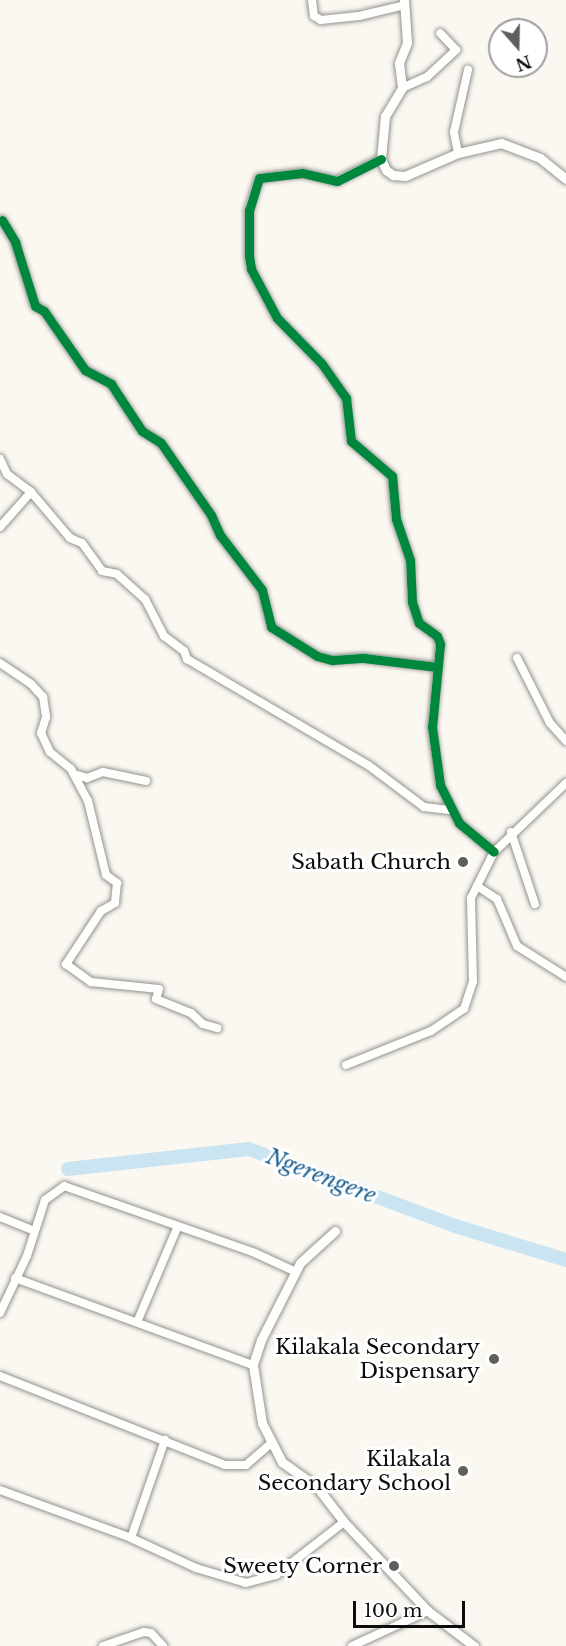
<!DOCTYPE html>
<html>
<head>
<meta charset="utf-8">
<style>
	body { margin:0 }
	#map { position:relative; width:566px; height:1646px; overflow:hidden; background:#faf8f1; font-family:"Libre Baskerville",serif }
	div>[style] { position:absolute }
	.river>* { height:14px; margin:-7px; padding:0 7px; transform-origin:7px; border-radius:7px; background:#cae4f1 }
	.roads { filter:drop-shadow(0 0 2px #93928f) drop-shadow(0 0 2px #93928f) }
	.minor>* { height:8px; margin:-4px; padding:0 4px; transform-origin:4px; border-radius:4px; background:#fefefd }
	.tertiary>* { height:9px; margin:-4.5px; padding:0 4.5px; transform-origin:4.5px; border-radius:4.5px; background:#fefefd }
	.cycleway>* { height:9px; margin:-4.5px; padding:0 4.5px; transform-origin:4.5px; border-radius:4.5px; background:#00873e }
	.dots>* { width:16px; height:16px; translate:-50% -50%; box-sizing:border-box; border:3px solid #fff; border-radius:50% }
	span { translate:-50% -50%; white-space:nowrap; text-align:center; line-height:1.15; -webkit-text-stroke:6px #fff; paint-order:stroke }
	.poi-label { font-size:21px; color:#0c0c0c }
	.right { translate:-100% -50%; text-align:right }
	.water-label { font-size:22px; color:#1f6394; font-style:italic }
	.north { position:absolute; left:488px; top:18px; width:60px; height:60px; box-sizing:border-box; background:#fff; border:2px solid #9e9e9e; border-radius:50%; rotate:160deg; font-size:16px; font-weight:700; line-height:24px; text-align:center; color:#0c0c0c }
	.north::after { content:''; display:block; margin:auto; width:21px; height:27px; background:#5f5f5c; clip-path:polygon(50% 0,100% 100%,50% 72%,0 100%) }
	.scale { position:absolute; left:353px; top:1601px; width:112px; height:27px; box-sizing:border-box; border:3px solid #0c0c0c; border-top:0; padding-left:8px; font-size:18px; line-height:21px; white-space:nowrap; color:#0c0c0c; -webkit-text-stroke:4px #fff; paint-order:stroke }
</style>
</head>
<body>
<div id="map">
	<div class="river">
		<div style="left:68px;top:1169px;width:182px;rotate:-6.3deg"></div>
		<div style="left:249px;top:1149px;width:220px;rotate:20.5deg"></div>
		<div style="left:455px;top:1226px;width:116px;rotate:17deg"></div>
	</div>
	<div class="roads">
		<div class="minor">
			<div style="left:312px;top:0;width:16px;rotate:83deg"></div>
			<div style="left:314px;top:16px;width:8px;rotate:30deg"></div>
			<div style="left:321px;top:20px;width:38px;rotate:-6deg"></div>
			<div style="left:359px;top:16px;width:47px;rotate:-13.4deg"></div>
			<div style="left:402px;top:88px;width:27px;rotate:-24deg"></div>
			<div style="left:427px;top:77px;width:40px;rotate:-43deg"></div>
			<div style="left:456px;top:50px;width:23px;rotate:-133deg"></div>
			<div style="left:458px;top:153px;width:21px;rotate:-101deg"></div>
			<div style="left:454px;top:132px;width:64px;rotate:-77.3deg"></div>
			<div style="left:381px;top:159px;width:49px;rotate:153.4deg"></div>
			<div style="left:337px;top:181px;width:36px;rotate:-167deg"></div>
			<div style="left:302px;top:173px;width:43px;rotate:173.4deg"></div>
			<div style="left:259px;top:178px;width:34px;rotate:107deg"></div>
			<div style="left:249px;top:210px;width:46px;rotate:90deg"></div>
			<div style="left:249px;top:256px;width:13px;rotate:81deg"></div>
			<div style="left:251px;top:269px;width:55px;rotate:62deg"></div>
			<div style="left:277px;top:318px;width:64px;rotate:45.6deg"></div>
			<div style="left:322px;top:364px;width:42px;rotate:54.8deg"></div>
			<div style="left:346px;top:398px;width:43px;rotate:83.4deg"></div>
			<div style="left:351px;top:441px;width:54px;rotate:40.5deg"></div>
			<div style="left:392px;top:476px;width:43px;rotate:84.7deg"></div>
			<div style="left:396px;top:519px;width:43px;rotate:71.1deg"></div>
			<div style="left:410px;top:560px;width:42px;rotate:87.3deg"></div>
			<div style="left:412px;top:602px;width:22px;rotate:72deg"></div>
			<div style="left:419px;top:623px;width:22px;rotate:36deg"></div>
			<div style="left:437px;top:636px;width:9px;rotate:69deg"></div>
			<div style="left:440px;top:644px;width:83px;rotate:95.5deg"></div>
			<div style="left:432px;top:727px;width:59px;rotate:82.1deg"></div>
			<div style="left:440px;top:785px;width:42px;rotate:63.4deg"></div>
			<div style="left:459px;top:823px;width:45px;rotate:39.6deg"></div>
			<div style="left:2px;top:220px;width:26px;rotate:59deg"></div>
			<div style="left:15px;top:242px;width:67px;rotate:72.6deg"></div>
			<div style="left:35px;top:306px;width:10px;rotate:29deg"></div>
			<div style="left:44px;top:311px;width:72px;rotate:55.2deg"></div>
			<div style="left:85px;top:370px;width:30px;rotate:28deg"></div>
			<div style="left:111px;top:384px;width:56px;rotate:56.6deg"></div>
			<div style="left:142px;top:431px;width:22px;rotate:32deg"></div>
			<div style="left:161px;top:443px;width:88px;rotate:55.2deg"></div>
			<div style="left:211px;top:515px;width:22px;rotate:66deg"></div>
			<div style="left:220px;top:535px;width:69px;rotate:52.6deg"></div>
			<div style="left:262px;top:590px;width:38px;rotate:76deg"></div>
			<div style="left:271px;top:627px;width:54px;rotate:32.2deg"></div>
			<div style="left:317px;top:656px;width:16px;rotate:15deg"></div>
			<div style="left:332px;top:660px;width:32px;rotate:-4deg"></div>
			<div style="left:364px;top:658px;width:74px;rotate:7deg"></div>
			<div style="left:0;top:459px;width:17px;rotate:65deg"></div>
			<div style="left:7px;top:474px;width:30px;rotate:37deg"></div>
			<div style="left:31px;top:492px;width:60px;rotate:49.7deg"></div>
			<div style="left:70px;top:538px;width:13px;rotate:23deg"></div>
			<div style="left:82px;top:543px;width:34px;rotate:54deg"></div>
			<div style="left:102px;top:571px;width:15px;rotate:11deg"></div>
			<div style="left:117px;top:574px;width:38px;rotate:42deg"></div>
			<div style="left:145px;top:599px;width:42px;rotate:62.8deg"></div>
			<div style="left:164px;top:636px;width:25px;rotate:37deg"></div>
			<div style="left:184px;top:651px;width:9px;rotate:69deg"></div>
			<div style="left:187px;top:659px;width:210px;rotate:30.4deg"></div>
			<div style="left:368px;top:765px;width:70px;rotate:36.9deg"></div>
			<div style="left:424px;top:807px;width:25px;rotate:7deg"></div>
			<div style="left:0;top:527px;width:47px;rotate:-48.5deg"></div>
			<div style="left:517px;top:658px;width:73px;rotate:63.1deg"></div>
			<div style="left:550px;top:723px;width:24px;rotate:48deg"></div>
			<div style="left:0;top:663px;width:37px;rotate:34deg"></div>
			<div style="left:31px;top:684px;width:18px;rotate:47deg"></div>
			<div style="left:43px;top:697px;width:20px;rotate:81deg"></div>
			<div style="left:46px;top:717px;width:17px;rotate:107deg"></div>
			<div style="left:41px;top:733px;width:21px;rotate:65deg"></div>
			<div style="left:50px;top:752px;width:27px;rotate:39deg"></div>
			<div style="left:71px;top:769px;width:36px;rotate:62deg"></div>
			<div style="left:88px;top:801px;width:76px;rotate:76.3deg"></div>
			<div style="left:106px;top:875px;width:14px;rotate:36deg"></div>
			<div style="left:117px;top:883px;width:20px;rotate:96deg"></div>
			<div style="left:115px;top:903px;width:16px;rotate:150deg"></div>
			<div style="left:101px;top:911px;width:64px;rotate:123.4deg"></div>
			<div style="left:66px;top:964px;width:31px;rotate:36deg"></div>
			<div style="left:91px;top:982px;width:68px;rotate:5.9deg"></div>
			<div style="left:159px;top:989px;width:10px;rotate:107deg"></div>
			<div style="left:156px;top:999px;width:38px;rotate:22deg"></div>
			<div style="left:191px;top:1013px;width:16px;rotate:43deg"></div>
			<div style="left:203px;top:1024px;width:15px;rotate:16deg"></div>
			<div style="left:74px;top:774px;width:14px;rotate:17deg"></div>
			<div style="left:87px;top:778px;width:17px;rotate:-21deg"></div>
			<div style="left:103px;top:772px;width:44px;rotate:11.8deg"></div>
			<div style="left:511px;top:832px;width:76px;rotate:71.6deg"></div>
			<div style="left:477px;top:886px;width:24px;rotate:33deg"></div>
			<div style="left:497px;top:899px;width:51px;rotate:66.9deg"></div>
			<div style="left:517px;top:946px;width:58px;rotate:32.3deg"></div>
			<div style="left:346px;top:1065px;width:92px;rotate:-21.8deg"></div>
			<div style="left:431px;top:1031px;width:40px;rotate:-34deg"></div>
			<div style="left:464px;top:1009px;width:28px;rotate:-72deg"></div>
			<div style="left:473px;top:982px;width:84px;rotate:-91.4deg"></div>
			<div style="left:471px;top:898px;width:51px;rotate:-63.4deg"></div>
			<div style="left:494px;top:852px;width:100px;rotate:-43.8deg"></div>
			<div style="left:0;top:1217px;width:37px;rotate:22deg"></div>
			<div style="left:15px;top:1278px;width:253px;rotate:20.1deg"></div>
			<div style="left:0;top:1313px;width:63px;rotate:-64.7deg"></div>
			<div style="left:27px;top:1256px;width:59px;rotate:-72.2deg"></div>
			<div style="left:45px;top:1200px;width:24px;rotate:-36deg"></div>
			<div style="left:64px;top:1186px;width:202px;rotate:19.3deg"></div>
			<div style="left:255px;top:1253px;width:45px;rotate:24.9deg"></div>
			<div style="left:138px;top:1320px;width:100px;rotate:-67deg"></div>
			<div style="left:0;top:1376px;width:242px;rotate:21.6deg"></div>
			<div style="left:225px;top:1465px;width:21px"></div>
			<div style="left:246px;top:1465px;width:32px;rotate:-41deg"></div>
			<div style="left:0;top:1490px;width:140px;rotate:20.1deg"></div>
			<div style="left:131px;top:1538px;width:72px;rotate:24.8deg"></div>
			<div style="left:196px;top:1568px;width:52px;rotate:16.7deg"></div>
			<div style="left:246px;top:1583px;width:31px;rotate:-15deg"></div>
			<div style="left:276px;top:1575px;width:86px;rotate:-37.9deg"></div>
			<div style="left:131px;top:1538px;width:104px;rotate:-70.9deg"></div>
			<div style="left:103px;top:1646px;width:43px;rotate:-18.9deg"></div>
			<div style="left:144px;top:1632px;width:7px;rotate:8deg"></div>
			<div style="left:151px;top:1633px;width:18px;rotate:47deg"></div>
			<div style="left:352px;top:1646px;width:84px;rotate:-24.7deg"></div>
		</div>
		<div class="tertiary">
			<div style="left:404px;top:0;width:43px;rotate:86deg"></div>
			<div style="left:407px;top:43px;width:22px;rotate:112deg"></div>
			<div style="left:399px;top:63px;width:25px;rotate:83deg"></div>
			<div style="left:402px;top:88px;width:33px;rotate:121deg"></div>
			<div style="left:385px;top:116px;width:43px;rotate:95.3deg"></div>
			<div style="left:381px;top:159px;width:12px;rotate:66deg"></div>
			<div style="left:386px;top:170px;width:9px;rotate:36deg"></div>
			<div style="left:393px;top:175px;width:12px;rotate:5deg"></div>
			<div style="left:405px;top:176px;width:58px;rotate:-23.5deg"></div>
			<div style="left:458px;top:153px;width:44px;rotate:-13.1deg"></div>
			<div style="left:501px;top:143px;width:42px;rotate:21deg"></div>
			<div style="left:540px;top:158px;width:33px;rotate:39deg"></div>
			<div style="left:335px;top:1231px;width:47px;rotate:137.6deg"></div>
			<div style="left:300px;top:1263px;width:86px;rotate:116.9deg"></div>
			<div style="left:261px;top:1340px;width:26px;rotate:108deg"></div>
			<div style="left:253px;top:1365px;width:59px;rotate:81.2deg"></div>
			<div style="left:262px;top:1423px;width:44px;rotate:62.9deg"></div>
			<div style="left:282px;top:1462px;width:43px;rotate:35.5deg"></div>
			<div style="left:317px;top:1487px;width:44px;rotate:52.4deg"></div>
			<div style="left:344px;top:1522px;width:122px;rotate:46.7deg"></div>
			<div style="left:428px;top:1611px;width:58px;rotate:37.3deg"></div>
		</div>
	</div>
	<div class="cycleway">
		<div style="left:381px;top:159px;width:49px;rotate:153.4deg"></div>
		<div style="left:337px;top:181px;width:36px;rotate:-167deg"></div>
		<div style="left:302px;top:173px;width:43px;rotate:173.4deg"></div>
		<div style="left:259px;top:178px;width:34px;rotate:107deg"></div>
		<div style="left:249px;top:210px;width:46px;rotate:90deg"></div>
		<div style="left:249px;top:256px;width:13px;rotate:81deg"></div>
		<div style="left:251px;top:269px;width:55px;rotate:62deg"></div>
		<div style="left:277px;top:318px;width:64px;rotate:45.6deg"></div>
		<div style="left:322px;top:364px;width:42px;rotate:54.8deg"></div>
		<div style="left:346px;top:398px;width:43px;rotate:83.4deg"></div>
		<div style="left:351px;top:441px;width:54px;rotate:40.5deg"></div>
		<div style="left:392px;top:476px;width:43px;rotate:84.7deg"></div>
		<div style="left:396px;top:519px;width:43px;rotate:71.1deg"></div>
		<div style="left:410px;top:560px;width:42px;rotate:87.3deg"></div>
		<div style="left:412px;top:602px;width:22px;rotate:72deg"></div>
		<div style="left:419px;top:623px;width:22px;rotate:36deg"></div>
		<div style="left:437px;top:636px;width:9px;rotate:69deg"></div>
		<div style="left:440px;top:644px;width:83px;rotate:95.5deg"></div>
		<div style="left:432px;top:727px;width:59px;rotate:82.1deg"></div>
		<div style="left:440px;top:785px;width:42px;rotate:63.4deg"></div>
		<div style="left:459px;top:823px;width:45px;rotate:39.6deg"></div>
		<div style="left:2px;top:220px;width:26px;rotate:59deg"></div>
		<div style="left:15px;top:242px;width:67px;rotate:72.6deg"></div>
		<div style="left:35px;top:306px;width:10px;rotate:29deg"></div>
		<div style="left:44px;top:311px;width:72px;rotate:55.2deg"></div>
		<div style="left:85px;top:370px;width:30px;rotate:28deg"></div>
		<div style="left:111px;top:384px;width:56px;rotate:56.6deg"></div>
		<div style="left:142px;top:431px;width:22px;rotate:32deg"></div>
		<div style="left:161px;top:443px;width:88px;rotate:55.2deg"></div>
		<div style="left:211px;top:515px;width:22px;rotate:66deg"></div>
		<div style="left:220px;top:535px;width:69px;rotate:52.6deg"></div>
		<div style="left:262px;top:590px;width:38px;rotate:76deg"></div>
		<div style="left:271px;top:627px;width:54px;rotate:32.2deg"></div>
		<div style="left:317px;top:656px;width:16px;rotate:15deg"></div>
		<div style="left:332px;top:660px;width:32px;rotate:-4deg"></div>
		<div style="left:364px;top:658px;width:74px;rotate:7deg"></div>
	</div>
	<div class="dots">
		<div style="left:463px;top:862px;background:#5f5f5c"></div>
		<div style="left:494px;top:1359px;background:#5f5f5c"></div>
		<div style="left:463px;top:1471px;background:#5f5f5c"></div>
		<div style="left:394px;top:1566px;background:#5f5f5c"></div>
	</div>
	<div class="poi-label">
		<span class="right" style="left:451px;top:862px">Sabath Church</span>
		<span class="right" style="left:480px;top:1359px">Kilakala Secondary<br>Dispensary</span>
		<span class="right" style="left:451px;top:1471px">Kilakala<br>Secondary School</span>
		<span class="right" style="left:382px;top:1566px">Sweety Corner</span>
	</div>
	<div class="water-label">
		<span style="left:321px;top:1176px;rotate:21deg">Ngerengere</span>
	</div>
	<div class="north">N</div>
	<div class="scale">100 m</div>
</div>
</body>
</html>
